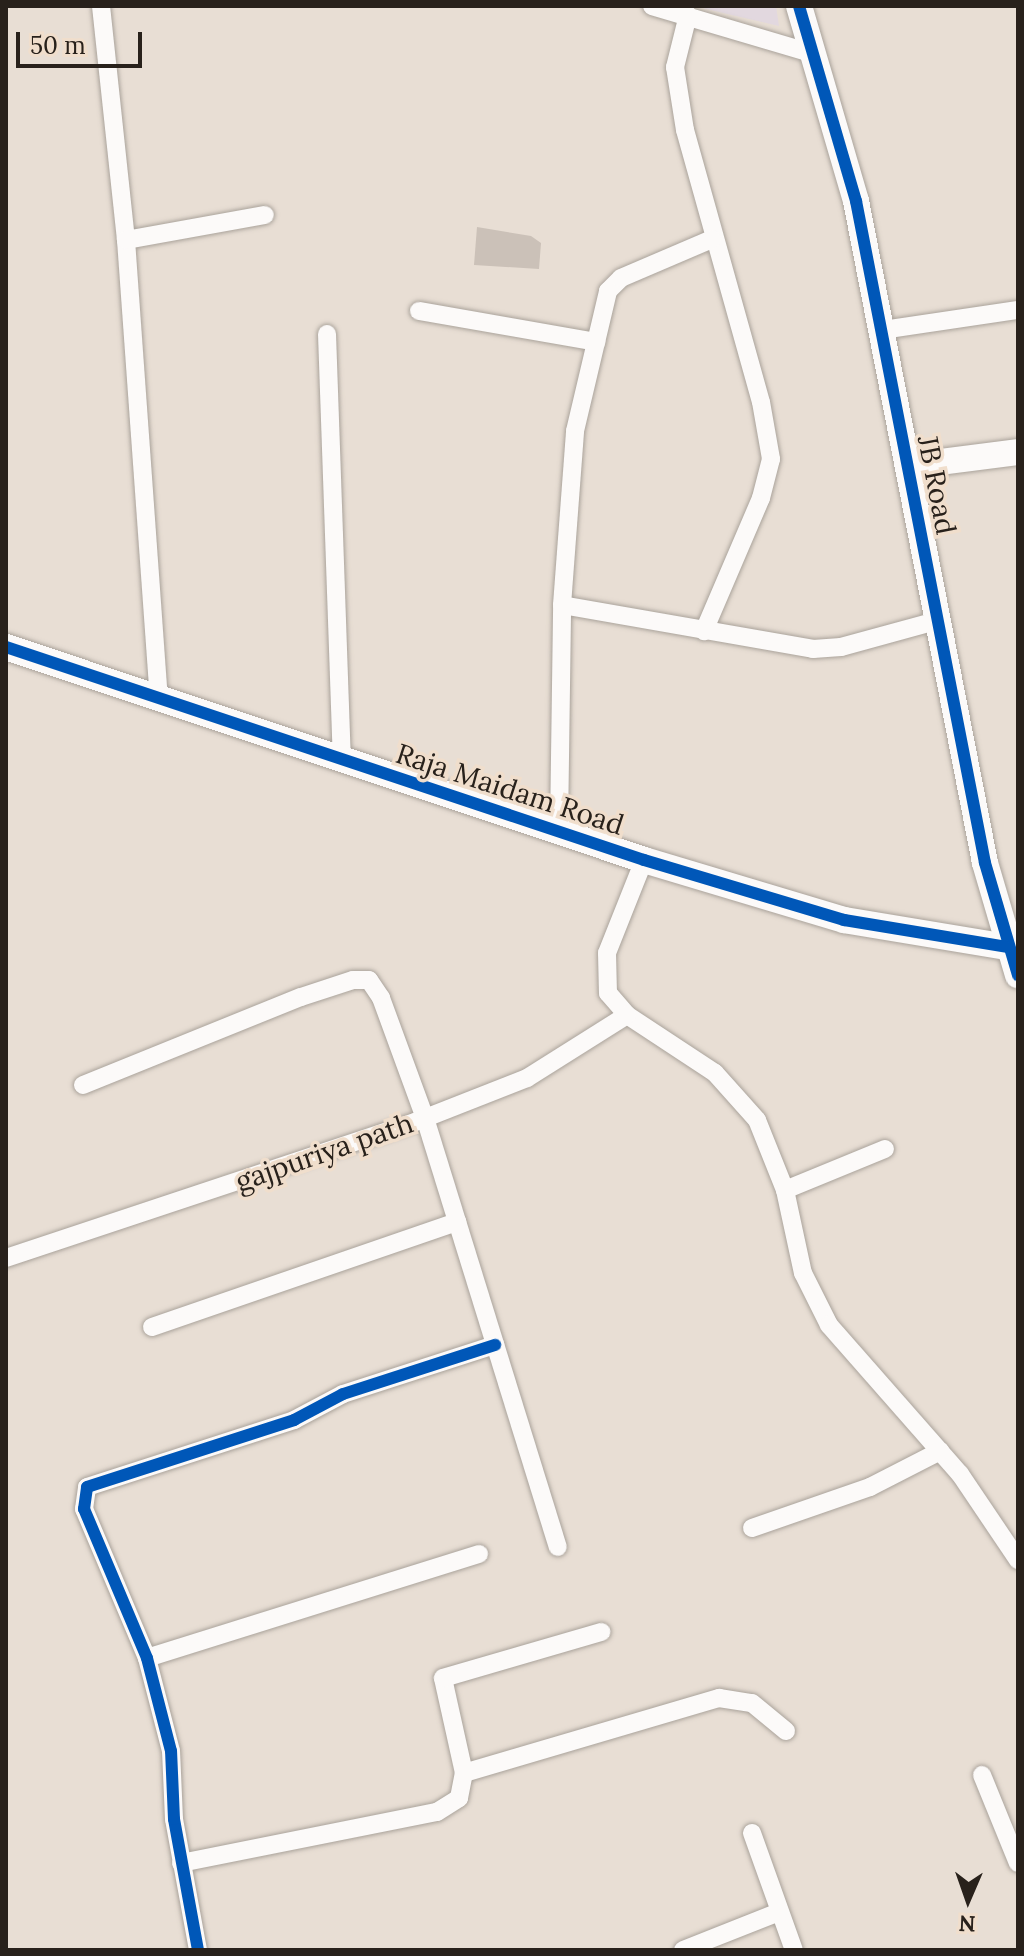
<!DOCTYPE html>
<html>
<head>
<meta charset="utf-8">
<style>
	body { margin:0 }
	#map { position:relative; width:1024px; height:1956px; overflow:hidden; background:#e8ded4; font-family:Lora,serif }
	div>[style] { position:absolute }
	.commercial>* { inset:0; background:#e2d8df }
	.building>* { inset:0; background:#cbc1b8 }
	.roads { filter:drop-shadow(0 0 2px #aaa39b) drop-shadow(0 0 2px #aaa39b) }
	.street>* { height:18px; margin:-9px; padding:0 9px; transform-origin:9px; border-radius:9px; background:#fcfaf9 }
	.secondary>* { height:26px; margin:-13px; padding:0 13px; transform-origin:13px; border-radius:13px; background:#fcfaf9 }
	.cycleway>* { height:12px; margin:-6px; padding:0 6px; transform-origin:6px; border-radius:6px; background:#0057b8 }
	span { translate:-50% -50%; white-space:nowrap; text-align:center; line-height:1.15; -webkit-text-stroke:7px #f0decc; paint-order:stroke }
	.street-label { font-size:28px; color:#28211b }
	.frame { position:absolute; inset:0; border:8px solid #28211b; pointer-events:none }
	.north { position:absolute; left:928px; top:1860px; width:80px; height:80px; -webkit-text-stroke:6px #f0decc; paint-order:stroke; rotate:182deg; font-size:22px; font-weight:700; line-height:32px; text-align:center; color:#28211b }
	.north::after { content:''; display:block; margin:auto; width:28px; height:36px; background:#28211b; clip-path:polygon(50% 0,100% 100%,50% 72%,0 100%) }
	.scale { position:absolute; left:16px; top:32px; width:126px; height:36px; box-sizing:border-box; border:4px solid #28211b; border-top:0; padding-left:10px; font-size:24px; line-height:28px; white-space:nowrap; color:#28211b; -webkit-text-stroke:6px #f0decc; paint-order:stroke }
</style>
</head>
<body>
<div id="map">
	<div class="commercial">
		<div style="clip-path:polygon(699px 6px,776px 6px,779px 26px,706px 9px)"></div>
	</div>
	<div class="building">
		<div style="clip-path:polygon(477px 227px,531px 236px,541px 243px,539px 269px,474px 265px)"></div>
	</div>
	<div class="roads">
		<div class="street">
			<div style="left:101px;top:6px;width:235px;rotate:83.9deg"></div>
			<div style="left:126px;top:240px;width:459px;rotate:85.9deg"></div>
			<div style="left:652px;top:6px;width:166px;rotate:16.5deg"></div>
			<div style="left:688px;top:15px;width:54px;rotate:104deg"></div>
			<div style="left:675px;top:67px;width:64px;rotate:81deg"></div>
			<div style="left:685px;top:130px;width:282px;rotate:74.4deg"></div>
			<div style="left:761px;top:402px;width:58px;rotate:80deg"></div>
			<div style="left:771px;top:459px;width:40px;rotate:104.4deg"></div>
			<div style="left:761px;top:498px;width:145px;rotate:113.2deg"></div>
			<div style="left:126px;top:240px;width:141px;rotate:-10.2deg"></div>
			<div style="left:419px;top:311px;width:180px;rotate:9.9deg"></div>
			<div style="left:882px;top:330px;width:137px;rotate:-8.4deg"></div>
			<div style="left:327px;top:334px;width:425px;rotate:88deg"></div>
			<div style="left:562px;top:605px;width:255px;rotate:9.9deg"></div>
			<div style="left:813px;top:649px;width:28px;rotate:-4deg"></div>
			<div style="left:841px;top:647px;width:98px;rotate:-15.3deg"></div>
			<div style="left:559px;top:829px;width:224px;rotate:-89.2deg"></div>
			<div style="left:562px;top:605px;width:174px;rotate:-85.7deg"></div>
			<div style="left:575px;top:431px;width:144px;rotate:-76.7deg"></div>
			<div style="left:608px;top:291px;width:18px;rotate:-45deg"></div>
			<div style="left:621px;top:278px;width:99px;rotate:-23.2deg"></div>
			<div style="left:644px;top:860px;width:100px;rotate:111.7deg"></div>
			<div style="left:607px;top:953px;width:40px;rotate:88.6deg"></div>
			<div style="left:608px;top:993px;width:29px;rotate:49deg"></div>
			<div style="left:627px;top:1015px;width:105px;rotate:33.4deg"></div>
			<div style="left:715px;top:1073px;width:63px;rotate:48.2deg"></div>
			<div style="left:757px;top:1120px;width:75px;rotate:68.2deg"></div>
			<div style="left:785px;top:1190px;width:85px;rotate:77.8deg"></div>
			<div style="left:803px;top:1273px;width:58px;rotate:63.4deg"></div>
			<div style="left:829px;top:1325px;width:198px;rotate:48.7deg"></div>
			<div style="left:960px;top:1474px;width:104px;rotate:56deg"></div>
			<div style="left:83px;top:1085px;width:235px;rotate:-22deg"></div>
			<div style="left:301px;top:997px;width:55px;rotate:-18.1deg"></div>
			<div style="left:353px;top:980px;width:16px"></div>
			<div style="left:369px;top:980px;width:22px;rotate:56deg"></div>
			<div style="left:381px;top:998px;width:128px;rotate:69.9deg"></div>
			<div style="left:425px;top:1118px;width:449px;rotate:72.8deg"></div>
			<div style="left:785px;top:1190px;width:108px;rotate:-22.3deg"></div>
			<div style="left:6px;top:1258px;width:431px;rotate:-18.4deg"></div>
			<div style="left:415px;top:1122px;width:120px;rotate:-21.4deg"></div>
			<div style="left:527px;top:1078px;width:118px;rotate:-32.2deg"></div>
			<div style="left:152px;top:1327px;width:323px;rotate:-19deg"></div>
			<div style="left:752px;top:1528px;width:125px;rotate:-19.2deg"></div>
			<div style="left:870px;top:1487px;width:79px;rotate:-27.2deg"></div>
			<div style="left:147px;top:1658px;width:348px;rotate:-17.4deg"></div>
			<div style="left:464px;top:1773px;width:97px;rotate:-102.5deg"></div>
			<div style="left:443px;top:1678px;width:165px;rotate:-16.2deg"></div>
			<div style="left:982px;top:1775px;width:95px;rotate:67.8deg"></div>
			<div style="left:752px;top:1833px;width:124px;rotate:70.3deg"></div>
			<div style="left:181px;top:1863px;width:261px;rotate:-11.3deg"></div>
			<div style="left:437px;top:1812px;width:26px;rotate:-32deg"></div>
			<div style="left:459px;top:1798px;width:25px;rotate:-79deg"></div>
			<div style="left:464px;top:1773px;width:266px;rotate:-16.4deg"></div>
			<div style="left:719px;top:1698px;width:33px;rotate:9deg"></div>
			<div style="left:752px;top:1703px;width:44px;rotate:39.5deg"></div>
			<div style="left:198px;top:1950px;width:133px;rotate:-100.4deg"></div>
			<div style="left:174px;top:1819px;width:68px;rotate:-92.5deg"></div>
			<div style="left:171px;top:1751px;width:96px;rotate:-104.5deg"></div>
			<div style="left:147px;top:1658px;width:162px;rotate:-112.9deg"></div>
			<div style="left:84px;top:1509px;width:22px;rotate:-82deg"></div>
			<div style="left:87px;top:1487px;width:218px;rotate:-17.9deg"></div>
			<div style="left:294px;top:1420px;width:55px;rotate:-28deg"></div>
			<div style="left:343px;top:1394px;width:160px;rotate:-17.9deg"></div>
			<div style="left:683px;top:1950px;width:103px;rotate:-21.6deg"></div>
		</div>
		<div class="secondary">
			<div style="left:799px;top:6px;width:203px;rotate:73.7deg"></div>
			<div style="left:856px;top:201px;width:674px;rotate:78.97deg"></div>
			<div style="left:985px;top:863px;width:117px;rotate:73.6deg"></div>
			<div style="left:909px;top:466px;width:110px;rotate:-7.3deg"></div>
			<div style="left:6px;top:647px;width:673px;rotate:18.46deg"></div>
			<div style="left:644px;top:860px;width:209px;rotate:16.7deg"></div>
			<div style="left:844px;top:920px;width:165px;rotate:9.4deg"></div>
		</div>
	</div>
	<div class="cycleway">
		<div style="left:799px;top:6px;width:203px;rotate:73.7deg"></div>
		<div style="left:856px;top:201px;width:674px;rotate:78.97deg"></div>
		<div style="left:985px;top:863px;width:117px;rotate:73.6deg"></div>
		<div style="left:6px;top:647px;width:673px;rotate:18.46deg"></div>
		<div style="left:644px;top:860px;width:209px;rotate:16.7deg"></div>
		<div style="left:844px;top:920px;width:165px;rotate:9.4deg"></div>
		<div style="left:198px;top:1950px;width:133px;rotate:-100.4deg"></div>
		<div style="left:174px;top:1819px;width:68px;rotate:-92.5deg"></div>
		<div style="left:171px;top:1751px;width:96px;rotate:-104.5deg"></div>
		<div style="left:147px;top:1658px;width:162px;rotate:-112.9deg"></div>
		<div style="left:84px;top:1509px;width:22px;rotate:-82deg"></div>
		<div style="left:87px;top:1487px;width:218px;rotate:-17.9deg"></div>
		<div style="left:294px;top:1420px;width:55px;rotate:-28deg"></div>
		<div style="left:343px;top:1394px;width:160px;rotate:-17.9deg"></div>
	</div>
	<div class="street-label">
		<span style="left:937px;top:485px;rotate:79deg">JB Road</span>
		<span style="left:510px;top:789px;rotate:18deg">Raja Maidam Road</span>
		<span style="left:324px;top:1152px;rotate:-19deg">gajpuriya path</span>
	</div>
	<div class="frame"></div>
	<div class="north">N</div>
	<div class="scale">50 m</div>
</div>
</body>
</html>
